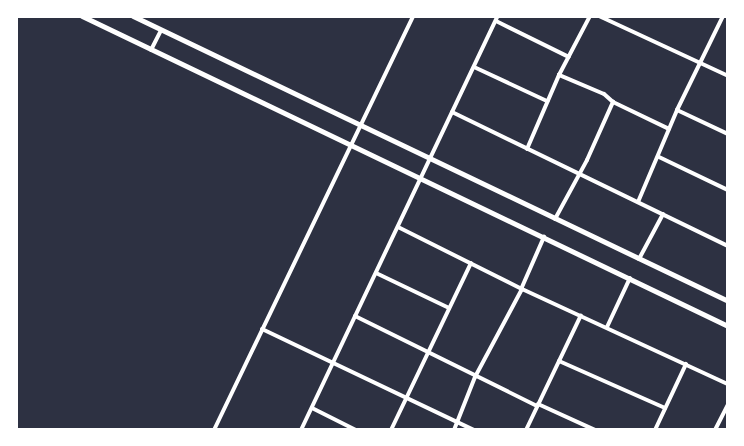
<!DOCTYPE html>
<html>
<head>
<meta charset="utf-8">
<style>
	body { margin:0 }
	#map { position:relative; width:744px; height:446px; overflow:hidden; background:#2d3142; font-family:Rubik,sans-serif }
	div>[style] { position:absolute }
	.minor>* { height:4px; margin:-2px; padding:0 2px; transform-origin:2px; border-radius:2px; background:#fff }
	.tertiary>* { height:5px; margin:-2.5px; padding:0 2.5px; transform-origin:2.5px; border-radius:2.5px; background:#fff }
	span { translate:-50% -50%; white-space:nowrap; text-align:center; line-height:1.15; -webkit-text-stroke:4.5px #fff; paint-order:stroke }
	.frame { position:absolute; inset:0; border:18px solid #fff; pointer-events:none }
</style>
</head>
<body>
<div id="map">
	<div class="minor">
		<div style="left:599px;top:16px;width:142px;rotate:24.9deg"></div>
		<div style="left:496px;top:21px;width:81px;rotate:26.3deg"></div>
		<div style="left:151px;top:50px;width:22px;rotate:-63deg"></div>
		<div style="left:474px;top:67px;width:81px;rotate:25deg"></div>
		<div style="left:613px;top:102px;width:62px;rotate:25.7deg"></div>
		<div style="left:677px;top:110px;width:56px;rotate:25.2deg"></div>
		<div style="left:452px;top:112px;width:307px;rotate:25.9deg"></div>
		<div style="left:527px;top:149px;width:81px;rotate:-66.6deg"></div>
		<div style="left:559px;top:75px;width:67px;rotate:-62.3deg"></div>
		<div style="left:659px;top:157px;width:76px;rotate:25.6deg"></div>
		<div style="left:638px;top:202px;width:100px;rotate:-67deg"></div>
		<div style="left:677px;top:110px;width:105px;rotate:-63.9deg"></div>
		<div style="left:555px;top:219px;width:67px;rotate:-61.5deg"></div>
		<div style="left:587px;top:160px;width:64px;rotate:-65.9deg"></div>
		<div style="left:613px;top:102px;width:12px;rotate:-138deg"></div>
		<div style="left:604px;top:94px;width:49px;rotate:-157.1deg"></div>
		<div style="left:398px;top:227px;width:139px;rotate:26.6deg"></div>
		<div style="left:522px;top:289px;width:227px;rotate:24.8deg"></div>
		<div style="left:639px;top:259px;width:51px;rotate:-61.9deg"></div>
		<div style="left:376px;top:273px;width:81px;rotate:25.6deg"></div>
		<div style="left:522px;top:287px;width:55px;rotate:-66.3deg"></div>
		<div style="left:355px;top:316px;width:203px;rotate:26.3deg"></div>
		<div style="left:607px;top:327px;width:54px;rotate:-64.9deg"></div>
		<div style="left:262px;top:329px;width:235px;rotate:25.5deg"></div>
		<div style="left:559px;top:361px;width:116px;rotate:23.9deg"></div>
		<div style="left:538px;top:404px;width:63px;rotate:24.5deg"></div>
		<div style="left:312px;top:408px;width:49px;rotate:26.6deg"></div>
		<div style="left:214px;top:430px;width:459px;rotate:-64.3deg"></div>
		<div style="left:301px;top:430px;width:458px;rotate:-64.6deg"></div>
		<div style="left:391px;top:430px;width:185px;rotate:-64.4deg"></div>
		<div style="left:454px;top:430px;width:57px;rotate:-68.4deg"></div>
		<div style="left:475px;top:377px;width:100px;rotate:-61.9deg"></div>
		<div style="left:526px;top:430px;width:127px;rotate:-64.4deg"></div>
		<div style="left:655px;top:430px;width:73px;rotate:-64.8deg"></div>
		<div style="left:715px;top:430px;width:29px;rotate:-63deg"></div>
	</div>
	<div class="tertiary">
		<div style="left:82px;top:16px;width:717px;rotate:25.64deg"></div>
		<div style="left:133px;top:16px;width:660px;rotate:25.59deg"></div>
	</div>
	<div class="frame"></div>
</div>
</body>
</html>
